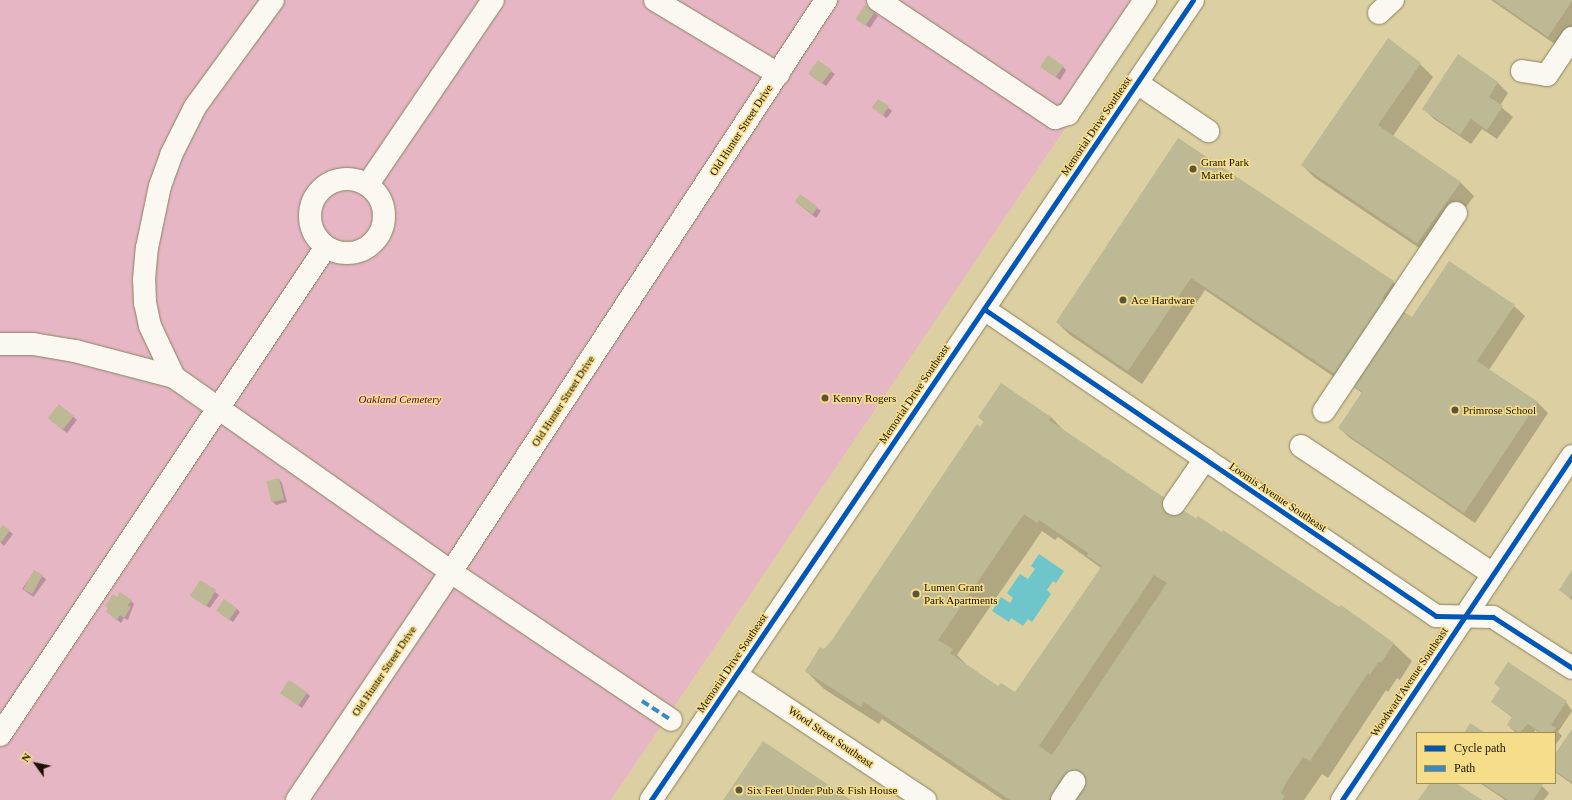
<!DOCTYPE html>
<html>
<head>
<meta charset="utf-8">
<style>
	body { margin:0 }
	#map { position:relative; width:1572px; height:800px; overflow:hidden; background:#dcd0a2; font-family:Georgia,serif }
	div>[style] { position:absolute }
	.green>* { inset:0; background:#e6b6c4 }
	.water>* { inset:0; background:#6fc6ca }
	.shadow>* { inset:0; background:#0003; transform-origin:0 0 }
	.building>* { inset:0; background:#bdb995; transform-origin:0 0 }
	.roads { filter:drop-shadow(0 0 1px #8b8261) drop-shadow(0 0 1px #8b8261) }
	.minor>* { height:22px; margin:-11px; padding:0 11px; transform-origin:11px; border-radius:11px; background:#faf8f1 }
	.minor>.ring { margin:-11px; padding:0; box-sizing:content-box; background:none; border:22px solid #faf8f1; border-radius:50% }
	.major>* { height:22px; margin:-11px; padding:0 11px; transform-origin:11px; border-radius:11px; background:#faf8f1 }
	.quiet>* { height:4px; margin-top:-2px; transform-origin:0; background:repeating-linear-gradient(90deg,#378bc4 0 8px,transparent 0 12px) }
	.cycleway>* { height:5px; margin:-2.5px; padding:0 2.5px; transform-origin:2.5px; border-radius:2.5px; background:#0057b8 }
	.dots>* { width:11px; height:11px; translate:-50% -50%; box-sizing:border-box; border:2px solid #f5dd8a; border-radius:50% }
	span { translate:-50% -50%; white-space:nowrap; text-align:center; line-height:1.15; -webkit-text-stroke:3px #f5dd8a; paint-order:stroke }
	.street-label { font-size:11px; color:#191200 }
	.poi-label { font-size:11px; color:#191200 }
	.left { translate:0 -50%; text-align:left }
	.park-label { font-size:11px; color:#56014d; font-style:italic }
	.legend { position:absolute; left:1416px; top:732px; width:140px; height:52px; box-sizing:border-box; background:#f5dd8a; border:1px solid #9d8c53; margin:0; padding:5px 7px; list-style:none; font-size:12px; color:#191200 }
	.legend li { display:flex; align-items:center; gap:8px; height:20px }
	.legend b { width:20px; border:1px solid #9d8c53 }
	.north { position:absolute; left:16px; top:744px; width:40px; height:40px; -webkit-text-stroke:3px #f5dd8a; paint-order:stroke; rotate:303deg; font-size:11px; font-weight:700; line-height:16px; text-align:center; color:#191200 }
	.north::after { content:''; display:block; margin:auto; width:14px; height:18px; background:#191200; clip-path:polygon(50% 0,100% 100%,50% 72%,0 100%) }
</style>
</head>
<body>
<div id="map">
	<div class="green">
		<div style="clip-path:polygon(0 0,1152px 0,611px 800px,0 800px)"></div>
	</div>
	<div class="water">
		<div style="clip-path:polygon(1039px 554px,1064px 571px,1056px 583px,1053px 581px,1047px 590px,1051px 594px,1032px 622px,1028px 619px,1023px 626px,1011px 618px,1009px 622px,992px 611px,1001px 597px,1010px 603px,1013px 598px,1007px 593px,1020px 574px,1028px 579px,1035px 569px,1031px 566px)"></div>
	</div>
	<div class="shadow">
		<div style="clip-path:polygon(1491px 0,1572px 0,1572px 27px,1559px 47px)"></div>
		<div style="clip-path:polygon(874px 12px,878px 16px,870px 28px,857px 19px)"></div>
		<div style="clip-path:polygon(818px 62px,835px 74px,826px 86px,813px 77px)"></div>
		<div style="clip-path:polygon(1420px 64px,1433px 77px,1393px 136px,1461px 183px,1474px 196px,1431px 256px,1315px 178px,1302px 165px)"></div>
		<div style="clip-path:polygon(1041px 67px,1063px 67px,1066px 70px,1060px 80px)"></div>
		<div style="clip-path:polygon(1497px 82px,1508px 93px,1500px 106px,1513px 117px,1497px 139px,1482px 129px,1471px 144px,1434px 119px,1424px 109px)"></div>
		<div style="left:878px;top:100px;width:18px;height:9px;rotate:38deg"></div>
		<div style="clip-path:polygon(1179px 139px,1393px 282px,1407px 296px,1398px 309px,1412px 319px,1514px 306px,1525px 316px,1489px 370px,1537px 402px,1548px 413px,1475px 523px,1350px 438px,1339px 428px,1362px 393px,1348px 383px,1346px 385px,1205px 290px,1142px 384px,1070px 335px,1057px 322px)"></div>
		<div style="clip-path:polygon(796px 202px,817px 208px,821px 211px,816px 218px)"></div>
		<div style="clip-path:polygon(59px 405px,77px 420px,67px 433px,52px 421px)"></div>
		<div style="clip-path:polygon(evenodd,979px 417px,1051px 417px,1066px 433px,1174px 505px,1339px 608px,1341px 606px,1394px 644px,1412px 661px,1400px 680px,1397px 678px,1388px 692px,1386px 690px,1328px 778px,1322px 774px,1304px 800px,1003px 800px,882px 719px,879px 724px,824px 689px,806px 671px,833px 641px,985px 423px,979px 417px,1042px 531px,1055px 540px,1058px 537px,1101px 568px,1015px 694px,999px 688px,970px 668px,957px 655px,1042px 531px)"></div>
		<div style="clip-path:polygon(279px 479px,282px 483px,287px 502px,276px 505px,272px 501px)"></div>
		<div style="clip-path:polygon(3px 526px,13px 534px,4px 546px,0 542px,0 530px)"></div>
		<div style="left:35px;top:571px;width:14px;height:22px;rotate:36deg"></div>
		<div style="clip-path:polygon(1572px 572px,1572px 600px,1560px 590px)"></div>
		<div style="clip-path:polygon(201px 581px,219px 595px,210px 608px,195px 599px)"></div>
		<div style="clip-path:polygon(118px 598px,131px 601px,134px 604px,128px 620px,124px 618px,121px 623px,107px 612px)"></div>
		<div style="clip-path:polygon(236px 608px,240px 612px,233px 622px,221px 614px)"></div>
		<div style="clip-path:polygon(1495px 683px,1566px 702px,1572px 711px,1558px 732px,1562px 736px,1556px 744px,1555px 733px,1539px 733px,1535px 730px,1534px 733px,1515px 732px,1508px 725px,1513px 718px,1492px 702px,1501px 689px)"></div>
		<div style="clip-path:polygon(307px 693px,310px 696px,302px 708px,282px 694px)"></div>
		<div style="clip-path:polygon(1572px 731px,1572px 784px,1555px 772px,1555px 756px)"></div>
		<div style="clip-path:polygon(1480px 783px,1539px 783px,1549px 793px,1544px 800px,1505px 800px)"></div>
	</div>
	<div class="building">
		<div style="clip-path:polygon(1494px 0,1572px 0,1572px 1px,1548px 37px)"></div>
		<div style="left:865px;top:5px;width:12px;height:17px;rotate:35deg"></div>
		<div style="clip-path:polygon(1388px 38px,1421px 63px,1378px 125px,1461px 182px,1417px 243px,1301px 165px)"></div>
		<div style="clip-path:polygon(1458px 54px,1498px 82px,1489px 97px,1503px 106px,1487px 130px,1471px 119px,1460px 135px,1422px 109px)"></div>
		<div style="left:1048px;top:55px;width:19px;height:14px;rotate:35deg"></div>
		<div style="left:818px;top:60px;width:17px;height:17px;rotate:36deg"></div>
		<div style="left:878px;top:99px;width:13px;height:11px;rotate:32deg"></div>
		<div style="clip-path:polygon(1178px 138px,1394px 281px,1382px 298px,1412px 317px,1449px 261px,1515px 305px,1477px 361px,1538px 402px,1464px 513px,1338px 428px,1362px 392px,1191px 278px,1128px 371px,1056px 322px)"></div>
		<div style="left:800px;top:194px;width:22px;height:9px;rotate:36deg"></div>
		<div style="clip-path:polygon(evenodd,1001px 383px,1051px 417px,1049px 420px,1174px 504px,1196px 519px,1198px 516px,1222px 532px,1223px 530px,1339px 607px,1341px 605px,1394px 643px,1381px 663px,1379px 661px,1370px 675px,1368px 673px,1310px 761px,1303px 757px,1286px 783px,1281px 793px,1285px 796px,1282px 800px,1010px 800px,864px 702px,861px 707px,805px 671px,820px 647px,824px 649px,832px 640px,977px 424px,980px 427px,984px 421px,978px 417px,1001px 383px,1024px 514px,1037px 523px,1039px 520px,1088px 553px,1087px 556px,1102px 566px,1015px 692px,1001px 683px,998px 686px,950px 653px,953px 649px,938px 640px,1024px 514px,1001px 383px,1154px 575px,1167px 583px,1052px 755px,1039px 746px,1154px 575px)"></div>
		<div style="left:59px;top:404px;width:19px;height:18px;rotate:39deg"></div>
		<div style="left:279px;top:478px;width:22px;height:13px;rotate:77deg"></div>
		<div style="clip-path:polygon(3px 525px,10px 530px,0 544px,0 529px)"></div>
		<div style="left:34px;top:570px;width:10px;height:22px;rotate:29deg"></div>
		<div style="clip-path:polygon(1572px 570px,1572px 595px,1570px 598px,1559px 590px)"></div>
		<div style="left:200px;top:580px;width:19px;height:19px;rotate:32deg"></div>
		<div style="clip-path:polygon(120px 592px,132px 600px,128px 605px,131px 607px,124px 618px,120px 615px,117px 620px,106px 612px,108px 608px,105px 606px,113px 594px,117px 597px)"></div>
		<div style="left:224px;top:599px;width:16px;height:14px;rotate:35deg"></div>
		<div style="clip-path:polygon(1508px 662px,1567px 701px,1551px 725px,1556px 728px,1552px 733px,1541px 733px,1528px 724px,1519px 733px,1507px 725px,1512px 716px,1491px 702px,1500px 688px,1494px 683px)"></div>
		<div style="left:289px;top:680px;width:22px;height:16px;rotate:34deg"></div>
		<div style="clip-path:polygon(1470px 723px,1486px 733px,1464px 733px)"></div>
		<div style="clip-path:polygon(1572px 729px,1572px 782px,1555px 771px,1555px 754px)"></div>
		<div style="clip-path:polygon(763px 741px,851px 800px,723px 800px)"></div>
		<div style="clip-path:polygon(1430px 783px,1456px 783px,1482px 800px,1418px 800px)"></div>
		<div style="clip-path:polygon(1482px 783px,1540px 783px,1543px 785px,1533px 800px,1508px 800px)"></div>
	</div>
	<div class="roads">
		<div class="minor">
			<div style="left:655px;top:0;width:144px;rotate:31deg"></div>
			<div style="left:878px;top:0;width:213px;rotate:33.7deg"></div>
			<div style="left:1055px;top:118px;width:14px;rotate:-17deg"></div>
			<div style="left:1068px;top:114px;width:138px;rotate:-56deg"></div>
			<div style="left:1379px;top:13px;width:19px;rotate:-43deg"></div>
			<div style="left:1522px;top:71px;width:25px;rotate:9deg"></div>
			<div style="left:1547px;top:75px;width:45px;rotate:-56deg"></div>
			<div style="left:1137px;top:83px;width:86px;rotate:34.1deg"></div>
			<div class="ring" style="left:310px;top:179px;width:52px;height:52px"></div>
			<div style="left:368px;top:184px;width:222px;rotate:-55.8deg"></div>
			<div style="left:984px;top:309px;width:546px;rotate:34.18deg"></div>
			<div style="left:1436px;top:616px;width:57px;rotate:1deg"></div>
			<div style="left:1493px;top:617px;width:94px;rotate:32.8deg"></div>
			<div style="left:0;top:344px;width:33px"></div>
			<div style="left:33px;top:344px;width:43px;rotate:9.5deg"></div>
			<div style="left:75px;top:351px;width:102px;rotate:14.7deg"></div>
			<div style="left:174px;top:377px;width:339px;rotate:35.1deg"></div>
			<div style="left:451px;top:572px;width:265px;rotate:33.9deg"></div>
			<div style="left:174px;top:377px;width:56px;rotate:-115.2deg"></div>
			<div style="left:150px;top:326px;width:24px;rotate:-102deg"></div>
			<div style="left:145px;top:303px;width:23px;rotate:-92deg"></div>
			<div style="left:144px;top:280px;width:32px;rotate:-85deg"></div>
			<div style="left:147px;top:248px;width:63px;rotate:-78.2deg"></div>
			<div style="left:160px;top:186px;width:33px;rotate:-70deg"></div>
			<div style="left:171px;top:155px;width:54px;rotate:-63.4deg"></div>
			<div style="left:195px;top:107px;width:132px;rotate:-53.9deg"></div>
			<div style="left:1324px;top:411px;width:238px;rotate:-56.3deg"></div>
			<div style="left:1301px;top:446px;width:231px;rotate:33.7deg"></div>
			<div style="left:1174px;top:504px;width:55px;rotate:-55.4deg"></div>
			<div style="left:736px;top:675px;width:227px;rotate:33.5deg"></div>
			<div style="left:0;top:735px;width:587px;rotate:-56.26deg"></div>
			<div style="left:297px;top:800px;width:275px;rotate:-56deg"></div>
			<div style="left:451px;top:572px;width:684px;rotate:-56.75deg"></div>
			<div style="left:1062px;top:800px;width:22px;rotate:-56deg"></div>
			<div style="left:1342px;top:800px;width:414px;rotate:-56.2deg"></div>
		</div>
		<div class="major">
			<div style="left:651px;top:800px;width:966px;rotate:-55.88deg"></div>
		</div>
	</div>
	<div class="quiet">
		<div style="left:642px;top:701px;width:35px;rotate:33deg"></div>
	</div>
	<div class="cycleway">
		<div style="left:984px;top:309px;width:546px;rotate:34.18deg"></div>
		<div style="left:1436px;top:616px;width:57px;rotate:1deg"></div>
		<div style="left:1493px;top:617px;width:94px;rotate:32.8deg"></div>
		<div style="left:651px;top:800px;width:966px;rotate:-55.88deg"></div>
		<div style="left:1342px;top:800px;width:414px;rotate:-56.2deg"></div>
	</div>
	<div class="dots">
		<div style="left:1193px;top:169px;background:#5d5439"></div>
		<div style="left:1123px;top:300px;background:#5d5439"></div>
		<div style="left:825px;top:398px;background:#5d5439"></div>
		<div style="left:1455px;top:410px;background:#5d5439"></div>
		<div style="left:916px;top:594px;background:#5d5439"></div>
		<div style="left:739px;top:790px;background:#5d5439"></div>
	</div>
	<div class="street-label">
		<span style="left:1096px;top:126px;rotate:-56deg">Memorial Drive Southeast</span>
		<span style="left:741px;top:130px;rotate:-57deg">Old Hunter Street Drive</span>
		<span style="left:914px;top:394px;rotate:-56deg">Memorial Drive Southeast</span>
		<span style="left:563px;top:401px;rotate:-57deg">Old Hunter Street Drive</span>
		<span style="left:1278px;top:497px;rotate:34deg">Loomis Avenue Southeast</span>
		<span style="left:732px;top:663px;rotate:-56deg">Memorial Drive Southeast</span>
		<span style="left:384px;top:671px;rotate:-56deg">Old Hunter Street Drive</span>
		<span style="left:1409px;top:682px;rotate:-56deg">Woodward Avenue Southeast</span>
		<span style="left:831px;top:737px;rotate:34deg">Wood Street Southeast</span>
	</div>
	<div class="poi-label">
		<span class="left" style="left:1201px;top:169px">Grant Park<br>Market</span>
		<span class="left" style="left:1131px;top:300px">Ace Hardware</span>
		<span class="left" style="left:833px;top:398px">Kenny Rogers</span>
		<span class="left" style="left:1463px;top:410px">Primrose School</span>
		<span class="left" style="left:924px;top:594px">Lumen Grant<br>Park Apartments</span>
		<span class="left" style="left:747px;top:790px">Six Feet Under Pub &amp; Fish House</span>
	</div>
	<div class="park-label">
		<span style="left:400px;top:399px">Oakland Cemetery</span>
	</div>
	<ul class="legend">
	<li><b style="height:5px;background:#0057b8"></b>Cycle path</li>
	<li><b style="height:5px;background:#378bc4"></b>Path</li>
	</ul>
	<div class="north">N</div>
</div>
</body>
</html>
